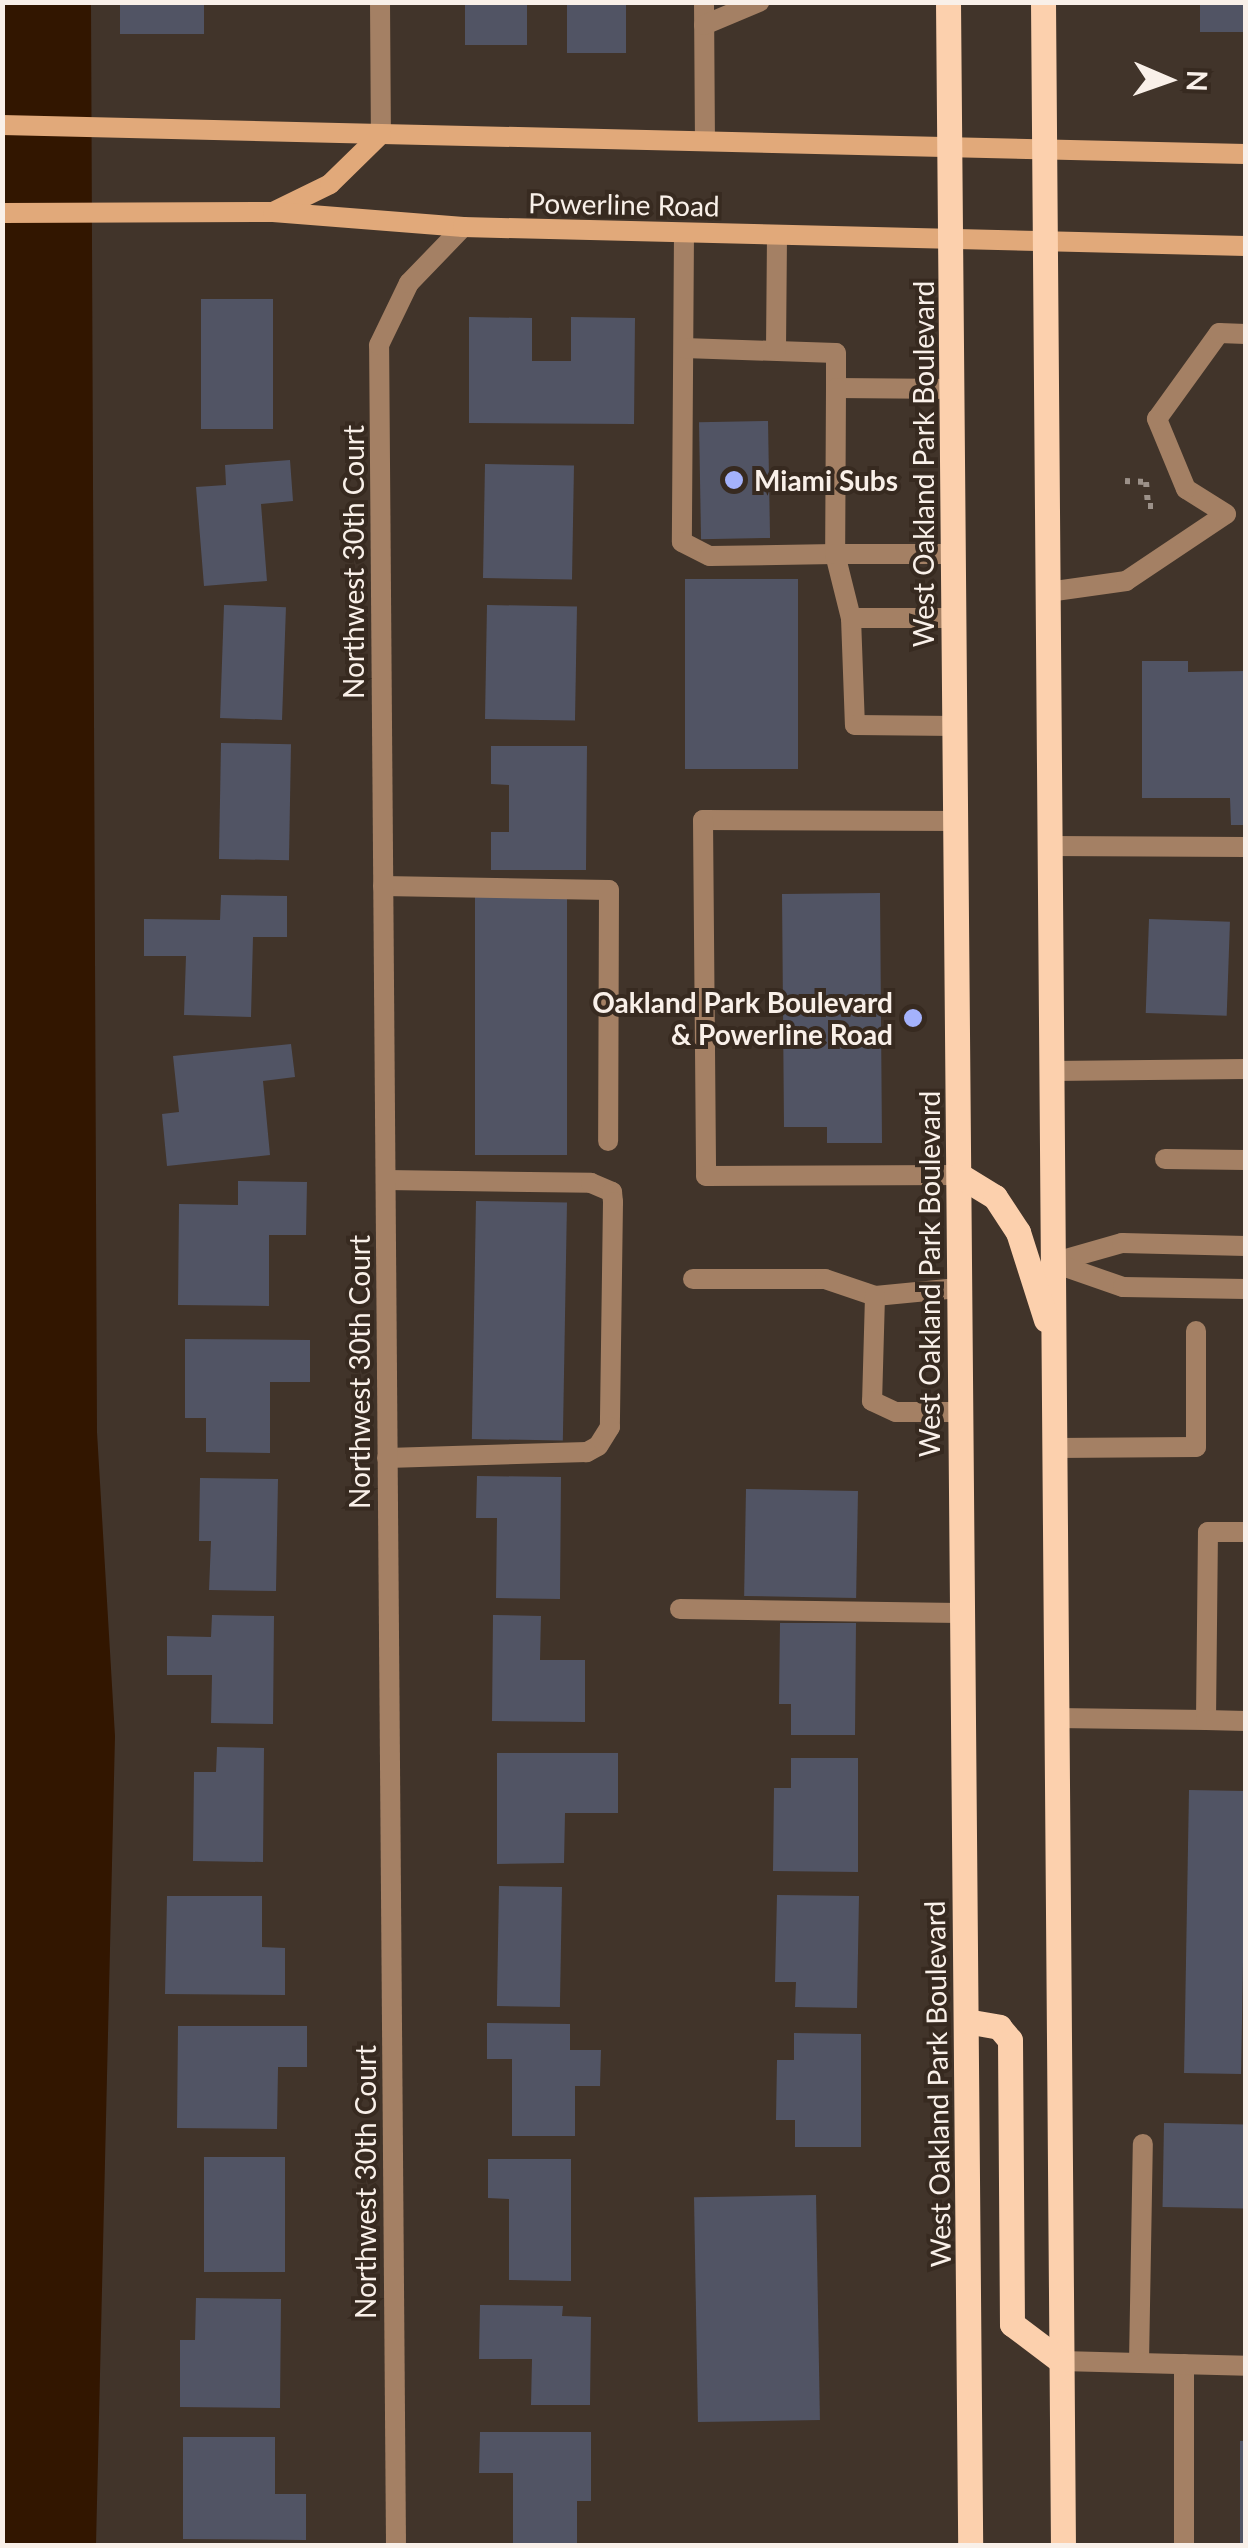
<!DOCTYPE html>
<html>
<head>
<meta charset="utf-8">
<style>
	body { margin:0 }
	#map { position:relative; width:1248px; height:2548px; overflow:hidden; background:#41342a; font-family:Lato,sans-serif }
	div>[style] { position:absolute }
	.water>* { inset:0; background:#321600 }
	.building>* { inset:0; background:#515464; transform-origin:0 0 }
	.path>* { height:6px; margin-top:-3px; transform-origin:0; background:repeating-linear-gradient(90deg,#9c9189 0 5px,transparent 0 13px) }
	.service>* { height:20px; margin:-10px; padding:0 10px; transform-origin:10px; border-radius:10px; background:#a48064 }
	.minor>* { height:20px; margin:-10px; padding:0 10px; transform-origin:10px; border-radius:10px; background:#a48064 }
	.secondary>* { height:20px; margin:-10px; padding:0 10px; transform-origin:10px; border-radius:10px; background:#e1a97a }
	.primary>* { height:25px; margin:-12.5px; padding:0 12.5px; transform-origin:12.5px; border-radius:12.5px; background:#fcd0ad }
	.dots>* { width:28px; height:28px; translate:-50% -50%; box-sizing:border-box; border:5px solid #372a20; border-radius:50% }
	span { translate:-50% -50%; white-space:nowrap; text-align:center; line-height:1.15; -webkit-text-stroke:8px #372a20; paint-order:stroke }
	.street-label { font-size:28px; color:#f9f0e9 }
	.poi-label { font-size:28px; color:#f9f0e9; font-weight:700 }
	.left { translate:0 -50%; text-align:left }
	.right { translate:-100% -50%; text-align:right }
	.frame { position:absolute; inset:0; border:5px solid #f9f0e9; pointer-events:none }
	.north { position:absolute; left:1118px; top:30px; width:100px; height:100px; -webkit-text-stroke:8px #372a20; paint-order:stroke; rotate:92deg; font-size:28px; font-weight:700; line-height:40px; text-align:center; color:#f9f0e9 }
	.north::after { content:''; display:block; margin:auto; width:35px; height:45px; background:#f9f0e9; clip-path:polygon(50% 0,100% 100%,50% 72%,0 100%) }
</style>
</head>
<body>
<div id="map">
	<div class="water">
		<div style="clip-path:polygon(91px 2px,97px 1432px,115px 1736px,96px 2545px,3px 2546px,2px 3px)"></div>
	</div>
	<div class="building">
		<div style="left:120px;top:2px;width:84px;height:32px"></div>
		<div style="left:465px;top:2px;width:62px;height:43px"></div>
		<div style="left:567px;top:2px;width:59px;height:51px"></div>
		<div style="left:1200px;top:2px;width:45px;height:30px"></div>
		<div style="left:273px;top:299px;width:130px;height:72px;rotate:90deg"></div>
		<div style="clip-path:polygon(469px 317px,532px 318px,532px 361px,571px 361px,571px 317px,635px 318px,634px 424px,469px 423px)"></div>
		<div style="left:768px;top:421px;width:117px;height:69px;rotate:89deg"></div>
		<div style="clip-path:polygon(290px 460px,293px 501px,261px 504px,267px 581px,204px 586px,196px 487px,226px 485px,225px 465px)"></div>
		<div style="left:485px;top:464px;width:89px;height:114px;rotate:1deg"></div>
		<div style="left:798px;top:579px;width:190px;height:113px;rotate:90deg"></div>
		<div style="left:224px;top:605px;width:62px;height:113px;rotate:2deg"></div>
		<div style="left:487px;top:605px;width:90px;height:114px;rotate:1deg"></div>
		<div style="clip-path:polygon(1142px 661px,1188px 661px,1188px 672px,1246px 671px,1246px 825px,1231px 825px,1230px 798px,1142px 798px)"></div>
		<div style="left:221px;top:743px;width:70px;height:116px;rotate:1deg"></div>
		<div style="clip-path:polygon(491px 746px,587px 746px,586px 870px,491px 870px,491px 832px,509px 832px,509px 785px,491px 784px)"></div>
		<div style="clip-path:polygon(880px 893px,882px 1143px,827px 1143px,827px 1127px,784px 1127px,782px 894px)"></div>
		<div style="clip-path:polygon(221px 895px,287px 896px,287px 937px,253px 937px,251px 1017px,184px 1015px,186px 956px,144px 956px,144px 919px,220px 920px)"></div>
		<div style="left:475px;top:895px;width:92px;height:260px"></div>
		<div style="left:1149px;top:919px;width:81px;height:94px;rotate:2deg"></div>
		<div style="clip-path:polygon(291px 1044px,295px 1077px,263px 1081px,270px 1155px,167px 1166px,162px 1114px,179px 1112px,173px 1056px)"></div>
		<div style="clip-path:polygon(238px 1181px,307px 1182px,306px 1235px,269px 1235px,269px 1306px,178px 1305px,179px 1204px,238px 1205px)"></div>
		<div style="left:476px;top:1201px;width:91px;height:238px;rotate:1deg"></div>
		<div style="clip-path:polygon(185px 1339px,310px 1340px,310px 1382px,270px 1382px,270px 1453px,206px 1452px,206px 1418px,185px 1418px)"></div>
		<div style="clip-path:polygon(477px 1476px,561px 1477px,560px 1599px,496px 1598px,497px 1518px,476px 1518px)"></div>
		<div style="clip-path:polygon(200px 1478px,278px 1479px,276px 1591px,209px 1590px,211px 1541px,199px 1541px)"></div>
		<div style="left:746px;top:1489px;width:112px;height:107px;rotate:1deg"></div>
		<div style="clip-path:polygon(212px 1615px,274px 1616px,273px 1724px,211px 1723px,212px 1675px,167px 1675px,167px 1636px,211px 1637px)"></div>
		<div style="clip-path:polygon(493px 1615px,541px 1616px,540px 1660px,585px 1660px,585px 1722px,492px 1721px)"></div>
		<div style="clip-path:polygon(780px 1623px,856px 1623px,855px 1735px,791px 1735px,791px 1704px,779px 1704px)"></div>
		<div style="clip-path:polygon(217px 1747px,264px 1748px,263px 1862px,193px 1861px,194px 1772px,216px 1772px)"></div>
		<div style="clip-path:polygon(497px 1753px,618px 1753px,618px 1813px,565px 1813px,564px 1863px,497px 1864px)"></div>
		<div style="clip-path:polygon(791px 1758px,858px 1758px,858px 1872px,773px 1871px,774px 1788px,791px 1788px)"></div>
		<div style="left:1189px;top:1790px;width:57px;height:283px;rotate:1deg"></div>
		<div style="left:499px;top:1886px;width:63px;height:120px;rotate:1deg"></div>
		<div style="clip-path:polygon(777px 1895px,859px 1896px,857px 2008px,795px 2007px,796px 1982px,775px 1982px)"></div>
		<div style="clip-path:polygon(167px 1896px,262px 1896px,262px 1947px,285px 1948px,285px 1995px,165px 1994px)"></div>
		<div style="clip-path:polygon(487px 2023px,570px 2024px,570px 2050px,601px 2050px,600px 2086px,575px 2086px,575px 2136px,512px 2136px,512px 2059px,487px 2059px)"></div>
		<div style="clip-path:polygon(178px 2026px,307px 2026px,307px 2067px,278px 2067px,277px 2129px,177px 2128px)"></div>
		<div style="clip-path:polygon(794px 2033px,861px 2034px,861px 2147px,795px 2147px,795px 2120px,776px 2120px,777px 2060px,794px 2060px)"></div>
		<div style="left:1164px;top:2123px;width:82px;height:84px;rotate:1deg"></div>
		<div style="left:204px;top:2157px;width:81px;height:115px"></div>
		<div style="clip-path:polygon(488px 2159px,571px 2159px,571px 2281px,509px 2280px,509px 2199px,488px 2198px)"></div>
		<div style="left:816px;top:2195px;width:225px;height:122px;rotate:89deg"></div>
		<div style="clip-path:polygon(196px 2298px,281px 2299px,280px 2408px,180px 2407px,180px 2340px,195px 2340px)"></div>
		<div style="clip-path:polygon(480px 2305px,563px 2306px,562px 2316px,591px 2317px,590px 2405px,531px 2405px,532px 2359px,479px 2359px)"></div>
		<div style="clip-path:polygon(480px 2432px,591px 2432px,591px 2501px,577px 2501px,577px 2546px,513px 2546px,513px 2473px,479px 2473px)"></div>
		<div style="clip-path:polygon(183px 2437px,275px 2437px,275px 2494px,306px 2494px,306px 2540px,183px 2539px)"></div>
		<div style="left:1240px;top:2441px;width:6px;height:105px"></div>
	</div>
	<div class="path">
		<div style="left:1125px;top:481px;width:21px;rotate:3deg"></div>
		<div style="left:1146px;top:482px;width:24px;rotate:85deg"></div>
		<div style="left:1148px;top:506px;width:13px"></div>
	</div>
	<div class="service">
		<div style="left:704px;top:2px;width:139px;rotate:89.6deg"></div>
		<div style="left:704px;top:25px;width:60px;rotate:-22.7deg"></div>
		<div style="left:684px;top:233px;width:309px;rotate:90.4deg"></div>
		<div style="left:682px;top:542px;width:31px;rotate:27deg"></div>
		<div style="left:710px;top:556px;width:125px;rotate:-0.9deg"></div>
		<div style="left:835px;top:554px;width:66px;rotate:76deg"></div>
		<div style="left:851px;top:618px;width:107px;rotate:87.9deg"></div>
		<div style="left:855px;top:725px;width:100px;rotate:0.6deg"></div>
		<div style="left:684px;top:348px;width:152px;rotate:1.9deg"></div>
		<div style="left:836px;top:353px;width:35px;rotate:90deg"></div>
		<div style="left:776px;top:350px;width:115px;rotate:-89.5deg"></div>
		<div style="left:953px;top:389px;width:117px;rotate:-179.5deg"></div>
		<div style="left:836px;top:388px;width:166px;rotate:90.3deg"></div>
		<div style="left:835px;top:554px;width:118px"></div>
		<div style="left:1048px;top:592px;width:79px;rotate:-8deg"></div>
		<div style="left:1126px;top:581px;width:120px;rotate:-33.8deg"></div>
		<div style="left:1226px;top:514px;width:47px;rotate:-148deg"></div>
		<div style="left:1186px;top:489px;width:76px;rotate:-112.5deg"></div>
		<div style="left:1157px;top:419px;width:106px;rotate:-54.2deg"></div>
		<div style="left:1219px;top:333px;width:27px;rotate:2deg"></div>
		<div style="left:851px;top:618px;width:103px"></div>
		<div style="left:956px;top:821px;width:253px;rotate:-179.8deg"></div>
		<div style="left:703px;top:820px;width:356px;rotate:89.5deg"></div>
		<div style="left:706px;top:1176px;width:253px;rotate:-0.2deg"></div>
		<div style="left:1050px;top:846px;width:196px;rotate:0.3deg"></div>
		<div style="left:383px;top:886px;width:226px;rotate:1deg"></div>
		<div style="left:609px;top:890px;width:251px;rotate:90.2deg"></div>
		<div style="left:1052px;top:1071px;width:194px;rotate:-0.6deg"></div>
		<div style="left:1165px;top:1159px;width:81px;rotate:0.7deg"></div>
		<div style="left:386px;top:1180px;width:205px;rotate:0.8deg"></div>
		<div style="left:591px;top:1183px;width:23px;rotate:23deg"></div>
		<div style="left:612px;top:1192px;width:10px;rotate:84deg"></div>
		<div style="left:613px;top:1202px;width:225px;rotate:90.8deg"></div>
		<div style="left:610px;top:1427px;width:22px;rotate:122deg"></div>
		<div style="left:598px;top:1446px;width:13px;rotate:151deg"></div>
		<div style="left:587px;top:1452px;width:200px;rotate:178.3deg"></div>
		<div style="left:693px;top:1279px;width:132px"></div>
		<div style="left:825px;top:1279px;width:53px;rotate:18.8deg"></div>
		<div style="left:958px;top:1288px;width:83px;rotate:174.5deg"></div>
		<div style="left:875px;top:1296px;width:105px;rotate:91.6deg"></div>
		<div style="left:872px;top:1401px;width:26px;rotate:25deg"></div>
		<div style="left:896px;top:1412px;width:63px"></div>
		<div style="left:1055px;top:1448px;width:141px;rotate:-0.4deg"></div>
		<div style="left:1196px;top:1447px;width:116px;rotate:-90deg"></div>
		<div style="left:680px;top:1609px;width:279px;rotate:0.8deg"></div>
		<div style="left:1057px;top:1718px;width:149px;rotate:0.8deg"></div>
		<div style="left:1206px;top:1720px;width:188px;rotate:-89.4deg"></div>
		<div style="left:1208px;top:1532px;width:38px"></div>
		<div style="left:1206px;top:1720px;width:40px;rotate:1.4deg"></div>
		<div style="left:1139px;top:2363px;width:219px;rotate:-89deg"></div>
		<div style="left:1184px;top:2546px;width:182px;rotate:-90deg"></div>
	</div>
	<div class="minor">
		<div style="left:380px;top:2px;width:132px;rotate:89.6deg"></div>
		<div style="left:1055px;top:1262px;width:70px;rotate:-15.8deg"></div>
		<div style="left:1122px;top:1243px;width:124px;rotate:1.4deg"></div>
		<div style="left:1054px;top:1263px;width:73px;rotate:19.2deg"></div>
		<div style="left:1123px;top:1287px;width:123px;rotate:0.9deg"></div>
		<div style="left:1061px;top:2361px;width:185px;rotate:1.5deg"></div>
		<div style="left:396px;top:2546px;width:2201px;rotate:-90.44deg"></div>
		<div style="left:379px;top:345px;width:69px;rotate:-64.2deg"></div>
		<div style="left:409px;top:283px;width:78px;rotate:-46deg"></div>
	</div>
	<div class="secondary">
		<div style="left:2px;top:125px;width:1244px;rotate:1.34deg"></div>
		<div style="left:275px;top:211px;width:61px;rotate:-26.1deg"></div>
		<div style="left:330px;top:184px;width:71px;rotate:-44.4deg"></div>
		<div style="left:2px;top:213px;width:271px;rotate:-0.2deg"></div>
		<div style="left:273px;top:212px;width:191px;rotate:4.5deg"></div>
		<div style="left:463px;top:227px;width:783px;rotate:1.39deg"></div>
	</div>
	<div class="primary">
		<div style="left:948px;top:2px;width:2544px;rotate:89.5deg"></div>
		<div style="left:1043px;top:2px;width:2544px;rotate:89.55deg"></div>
		<div style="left:959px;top:1175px;width:42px;rotate:31.4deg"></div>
		<div style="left:995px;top:1197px;width:42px;rotate:56.7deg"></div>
		<div style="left:1018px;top:1232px;width:92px;rotate:72.3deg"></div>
		<div style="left:966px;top:2021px;width:34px;rotate:10deg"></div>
		<div style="left:999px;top:2027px;width:17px;rotate:50deg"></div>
		<div style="left:1010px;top:2040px;width:284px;rotate:89.6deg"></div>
		<div style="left:1012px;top:2324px;width:61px;rotate:37.1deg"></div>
	</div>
	<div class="dots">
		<div style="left:734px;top:480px;background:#a4b2fc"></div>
		<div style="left:913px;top:1018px;background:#a4b2fc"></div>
	</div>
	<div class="street-label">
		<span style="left:624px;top:204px;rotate:1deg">Powerline Road</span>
		<span style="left:923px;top:464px;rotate:-90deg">West Oakland Park Boulevard</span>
		<span style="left:353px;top:562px;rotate:-90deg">Northwest 30th Court</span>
		<span style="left:929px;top:1274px;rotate:-90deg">West Oakland Park Boulevard</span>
		<span style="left:359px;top:1372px;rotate:-90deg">Northwest 30th Court</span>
		<span style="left:937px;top:2084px;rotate:-91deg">West Oakland Park Boulevard</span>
		<span style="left:365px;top:2182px;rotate:-90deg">Northwest 30th Court</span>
	</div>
	<div class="poi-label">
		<span class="left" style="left:754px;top:480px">Miami Subs</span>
		<span class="right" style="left:893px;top:1018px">Oakland Park Boulevard<br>&amp; Powerline Road</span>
	</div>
	<div class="frame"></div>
	<div class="north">N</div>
</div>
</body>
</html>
